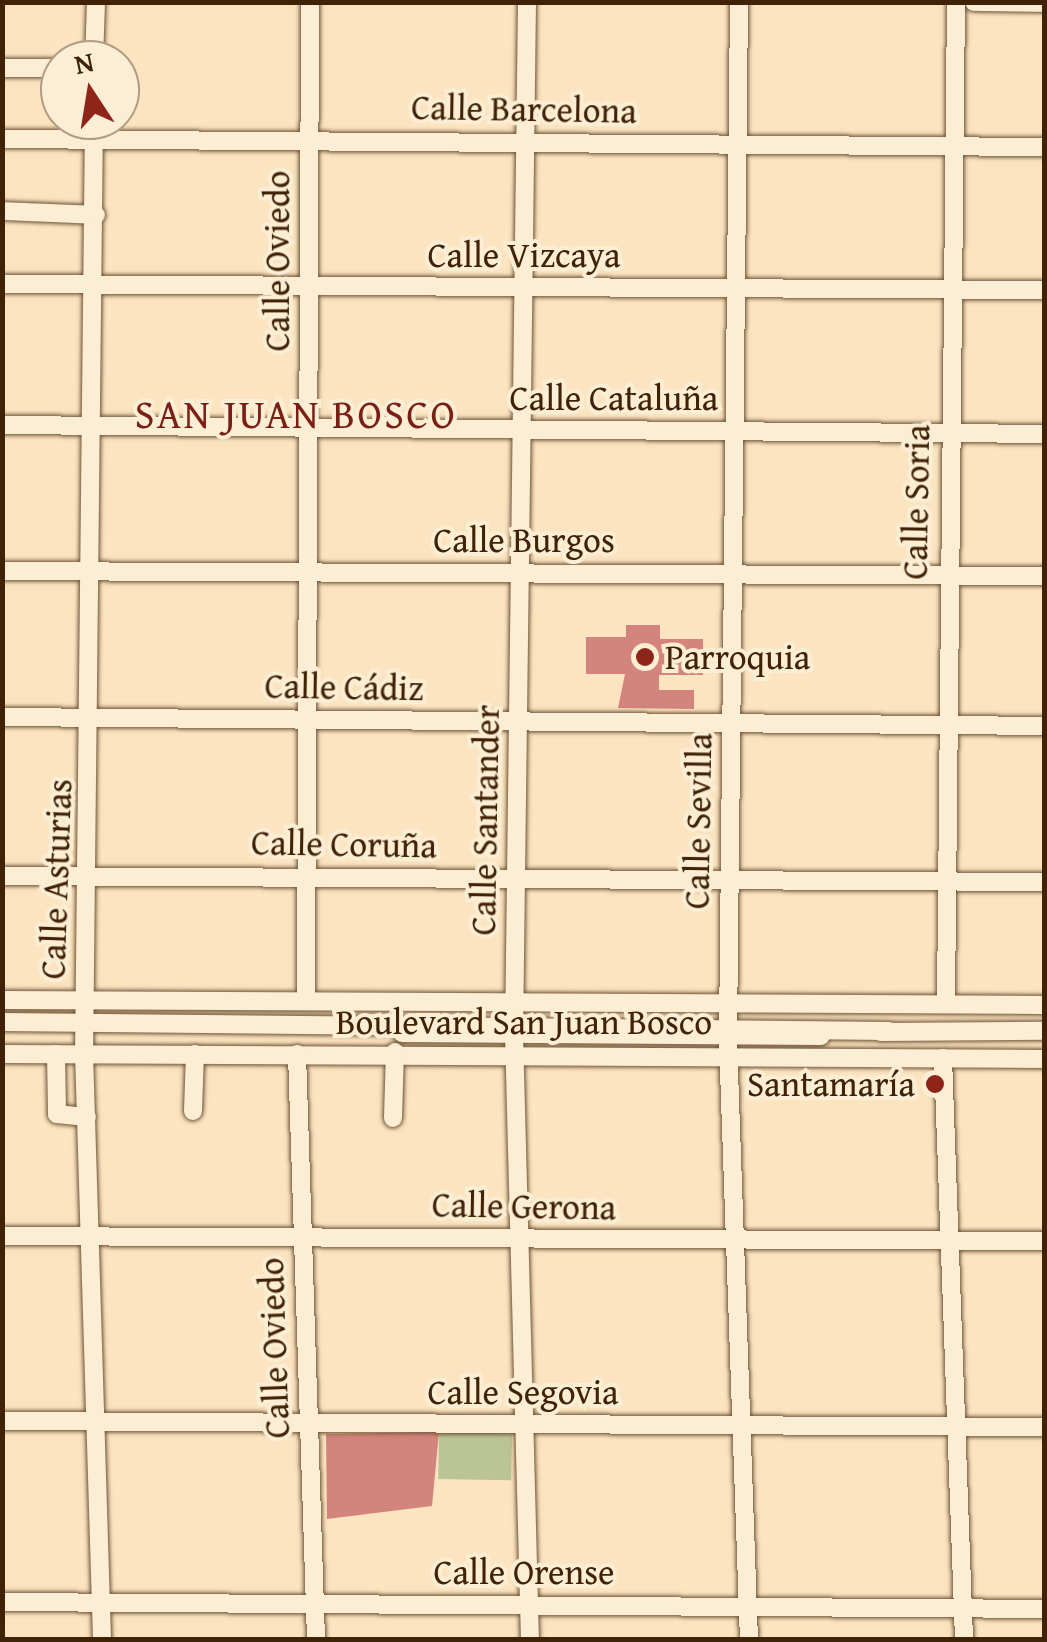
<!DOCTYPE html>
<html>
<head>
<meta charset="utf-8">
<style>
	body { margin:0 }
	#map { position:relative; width:1047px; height:1642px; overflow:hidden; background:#fbe4bf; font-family:"Gentium Book Plus",serif }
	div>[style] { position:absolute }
	.green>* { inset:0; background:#bbc594; transform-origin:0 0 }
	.building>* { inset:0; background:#d3847c }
	.roads { filter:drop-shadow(0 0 2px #6f5335) drop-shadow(0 0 2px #6f5335) }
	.minor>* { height:18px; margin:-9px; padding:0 9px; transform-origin:9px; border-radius:9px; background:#fcedd5 }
	.dots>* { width:28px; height:28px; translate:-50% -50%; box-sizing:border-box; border:5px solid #fcedd5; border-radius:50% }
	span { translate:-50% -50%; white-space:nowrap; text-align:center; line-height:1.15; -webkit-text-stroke:8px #fcedd5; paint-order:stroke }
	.street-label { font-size:35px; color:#402307 }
	.poi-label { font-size:35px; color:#402307 }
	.left { translate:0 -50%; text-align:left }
	.right { translate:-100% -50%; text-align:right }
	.quarter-label { font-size:40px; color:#7a1f14; letter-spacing:2.5px }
	.frame { position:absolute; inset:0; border:5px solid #402307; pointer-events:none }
	.north { position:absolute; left:40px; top:40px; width:100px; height:100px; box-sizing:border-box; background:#fcedd5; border:2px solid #b19c83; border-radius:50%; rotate:348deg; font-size:28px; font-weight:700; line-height:40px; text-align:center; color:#402307 }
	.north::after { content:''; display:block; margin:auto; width:35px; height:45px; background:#8f2418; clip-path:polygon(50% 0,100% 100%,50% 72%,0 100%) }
</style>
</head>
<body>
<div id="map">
	<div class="green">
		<div style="left:439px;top:1432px;width:73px;height:47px;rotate:1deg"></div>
	</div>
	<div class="building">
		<div style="clip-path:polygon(626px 625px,660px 625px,660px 639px,703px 639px,703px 675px,659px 675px,659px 690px,694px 690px,694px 709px,618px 708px,625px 674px,586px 674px,586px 637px,626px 637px)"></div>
		<div style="clip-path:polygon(439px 1432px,432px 1506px,327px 1519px,326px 1434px)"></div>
	</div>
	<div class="roads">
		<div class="minor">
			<div style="left:527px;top:2px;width:1032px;rotate:90.72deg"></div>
			<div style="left:514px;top:1034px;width:606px;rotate:88.49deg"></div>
			<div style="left:739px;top:2px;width:1040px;rotate:90.61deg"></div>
			<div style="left:728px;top:1042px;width:598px;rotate:87.99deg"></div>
			<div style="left:974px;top:2px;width:70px;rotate:0.8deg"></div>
			<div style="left:94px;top:60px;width:58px;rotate:-88deg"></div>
			<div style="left:2px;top:68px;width:58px"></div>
			<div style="left:94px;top:120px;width:933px;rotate:90.61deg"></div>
			<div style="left:84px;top:1053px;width:587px;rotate:88.24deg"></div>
			<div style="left:2px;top:139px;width:1042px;rotate:0.44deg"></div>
			<div style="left:2px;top:211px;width:94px;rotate:2.4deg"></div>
			<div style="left:2px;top:284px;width:1042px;rotate:0.33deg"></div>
			<div style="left:2px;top:425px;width:1042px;rotate:0.49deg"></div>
			<div style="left:2px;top:571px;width:1042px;rotate:0.27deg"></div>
			<div style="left:2px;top:717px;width:1042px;rotate:0.49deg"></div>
			<div style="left:2px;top:876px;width:1042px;rotate:0.33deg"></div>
			<div style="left:2px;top:1000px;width:1042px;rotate:0.27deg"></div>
			<div style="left:306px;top:1000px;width:998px;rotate:-89.77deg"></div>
			<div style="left:946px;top:1003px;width:1001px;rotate:-89.43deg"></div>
			<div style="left:2px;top:1022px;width:887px;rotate:0.58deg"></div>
			<div style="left:881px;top:1032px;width:163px;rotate:-0.4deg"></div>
			<div style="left:402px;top:1033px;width:419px;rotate:0.4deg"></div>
			<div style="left:2px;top:1054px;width:1042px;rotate:0.27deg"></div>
			<div style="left:56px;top:1054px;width:60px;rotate:89deg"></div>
			<div style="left:57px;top:1114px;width:30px;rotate:6deg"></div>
			<div style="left:297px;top:1054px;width:586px;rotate:88.14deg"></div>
			<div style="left:943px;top:1058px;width:582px;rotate:87.93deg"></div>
			<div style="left:193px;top:1111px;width:57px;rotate:-88deg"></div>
			<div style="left:393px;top:1118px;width:66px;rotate:-88.3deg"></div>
			<div style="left:2px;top:1236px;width:1042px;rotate:0.27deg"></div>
			<div style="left:2px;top:1421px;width:1042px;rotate:0.33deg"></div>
			<div style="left:2px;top:1602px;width:1042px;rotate:0.38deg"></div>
		</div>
	</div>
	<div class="dots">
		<div style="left:645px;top:657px;background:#8f2418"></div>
		<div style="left:935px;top:1084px;background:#8f2418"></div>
	</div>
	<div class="street-label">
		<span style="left:524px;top:109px;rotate:1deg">Calle Barcelona</span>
		<span style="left:524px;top:255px">Calle Vizcaya</span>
		<span style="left:277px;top:261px;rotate:-90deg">Calle Oviedo</span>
		<span style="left:614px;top:398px">Calle Cataluña</span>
		<span style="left:916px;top:502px;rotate:-89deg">Calle Soria</span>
		<span style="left:524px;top:540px">Calle Burgos</span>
		<span style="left:344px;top:687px;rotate:1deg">Calle Cádiz</span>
		<span style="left:485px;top:820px;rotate:-89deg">Calle Santander</span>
		<span style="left:698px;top:821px;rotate:-89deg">Calle Sevilla</span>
		<span style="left:344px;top:844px;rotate:1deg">Calle Coruña</span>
		<span style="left:56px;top:879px;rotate:-88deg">Calle Asturias</span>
		<span style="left:524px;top:1022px">Boulevard San Juan Bosco</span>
		<span style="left:524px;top:1206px;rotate:1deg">Calle Gerona</span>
		<span style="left:274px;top:1348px;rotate:-92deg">Calle Oviedo</span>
		<span style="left:523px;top:1392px">Calle Segovia</span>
		<span style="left:524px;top:1572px">Calle Orense</span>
	</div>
	<div class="poi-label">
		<span class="left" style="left:665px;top:657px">Parroquia</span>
		<span class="right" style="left:915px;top:1084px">Santamaría</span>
	</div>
	<div class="quarter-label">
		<span style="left:296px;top:414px">SAN JUAN BOSCO</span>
	</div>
	<div class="frame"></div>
	<div class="north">N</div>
</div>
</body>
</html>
